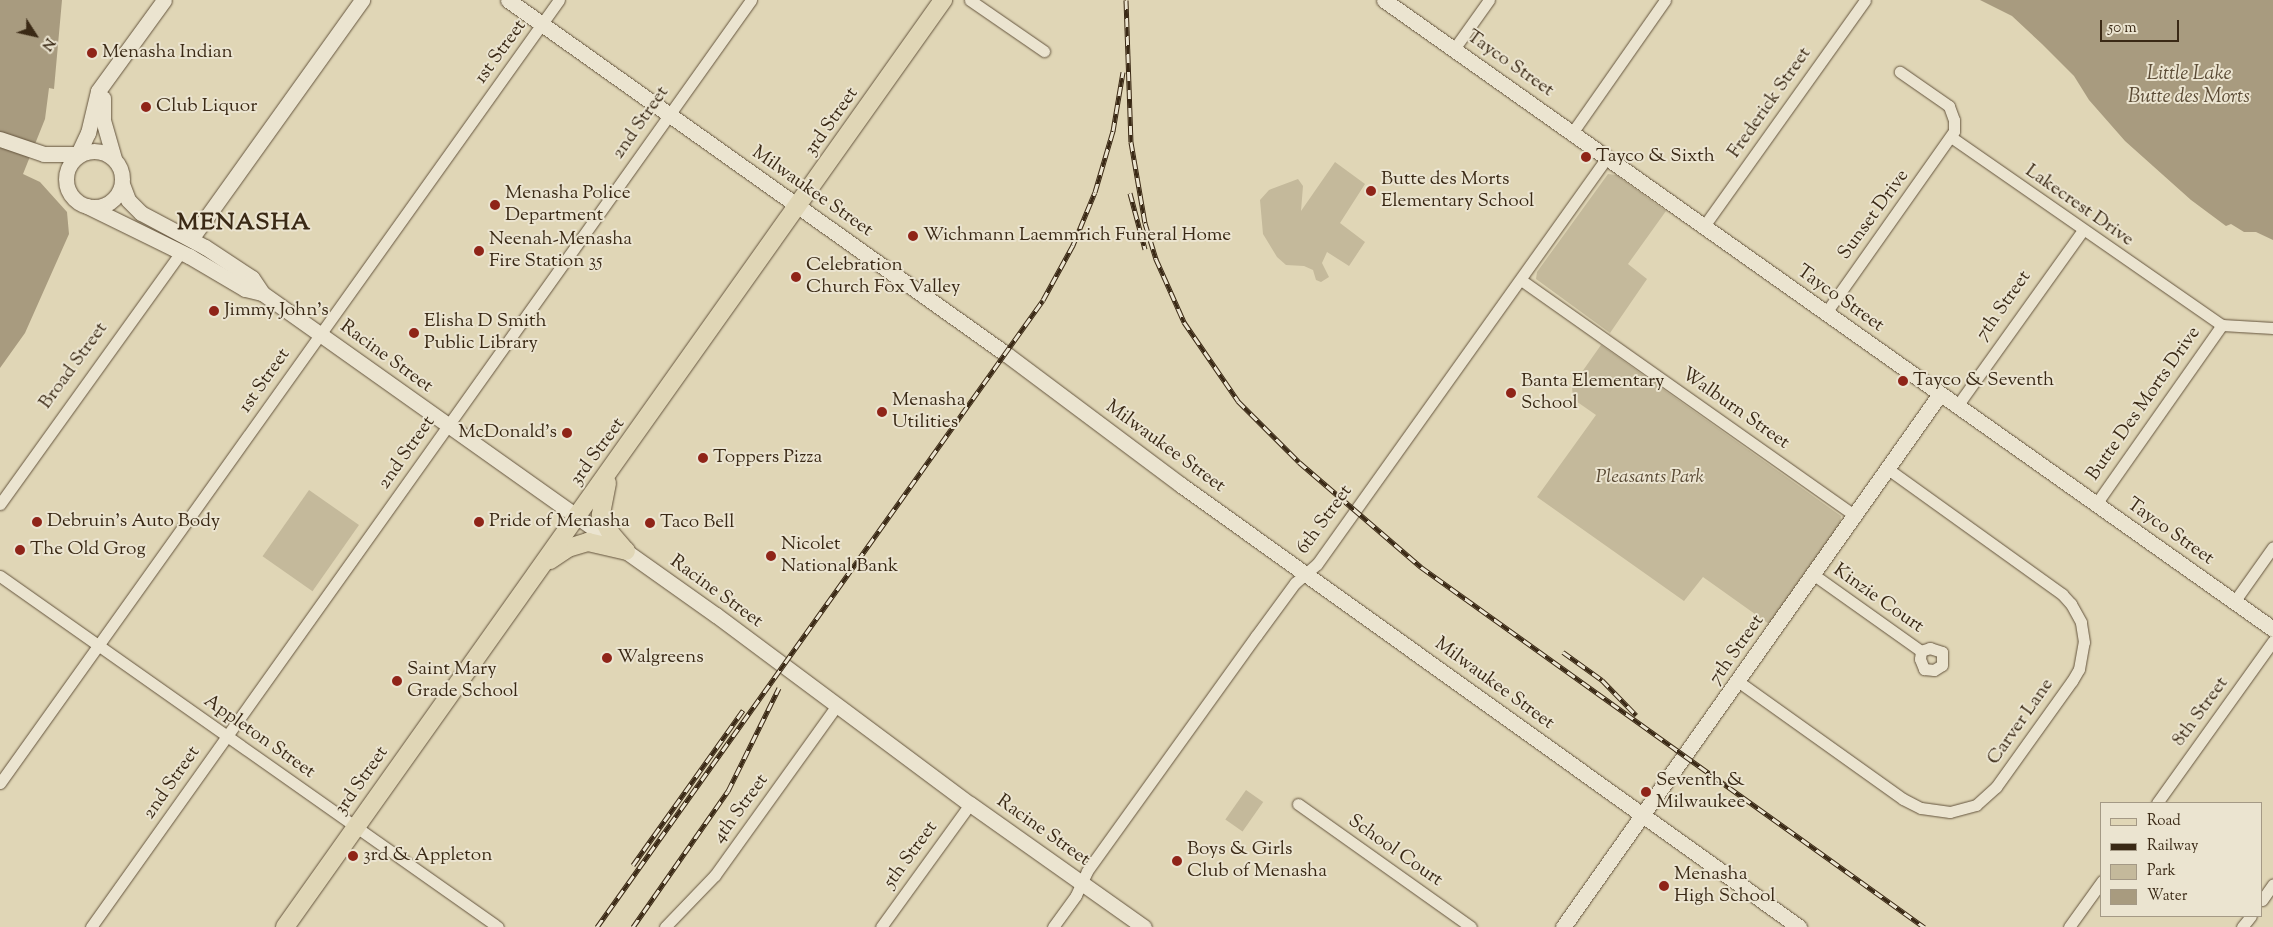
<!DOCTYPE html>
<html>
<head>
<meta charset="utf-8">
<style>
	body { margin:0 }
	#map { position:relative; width:2273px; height:927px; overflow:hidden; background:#e0d6b6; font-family:"Sorts Mill Goudy",serif }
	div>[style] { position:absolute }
	.green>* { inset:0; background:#c4b99b; transform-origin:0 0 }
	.water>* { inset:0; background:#a89b7f }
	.roads { filter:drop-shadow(0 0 1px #64543d) drop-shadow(0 0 1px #64543d) }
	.street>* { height:11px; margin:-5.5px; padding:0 5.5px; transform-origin:5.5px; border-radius:5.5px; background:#ebe4d0 }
	.secondary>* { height:15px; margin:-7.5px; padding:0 7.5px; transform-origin:7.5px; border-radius:7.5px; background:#ebe4d0 }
	.secondary>.ring { margin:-7.5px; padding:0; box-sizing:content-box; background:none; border:15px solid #ebe4d0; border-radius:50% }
	.primary>* { height:18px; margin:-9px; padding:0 9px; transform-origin:9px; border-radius:9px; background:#e0d6b6 }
	.rail>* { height:5px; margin-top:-2.5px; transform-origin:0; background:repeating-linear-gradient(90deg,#ebe4d0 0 9px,#3a2915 0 18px); box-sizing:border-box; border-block:1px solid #3a2915 }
	.dots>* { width:14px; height:14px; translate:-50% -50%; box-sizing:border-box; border:2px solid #ebe4d0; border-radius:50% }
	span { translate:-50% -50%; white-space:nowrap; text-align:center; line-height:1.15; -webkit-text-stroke:4px #ebe4d0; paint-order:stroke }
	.street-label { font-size:19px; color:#3a2915 }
	.poi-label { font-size:19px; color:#3a2915 }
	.left { translate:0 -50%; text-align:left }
	.right { translate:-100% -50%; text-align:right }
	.park-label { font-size:19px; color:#564630; font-style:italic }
	.water-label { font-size:20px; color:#5b4b35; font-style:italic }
	.district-label { font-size:24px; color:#3a2915; font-weight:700; letter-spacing:1px }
	.legend { position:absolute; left:2100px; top:802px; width:162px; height:115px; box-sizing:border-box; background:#ebe4d0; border:1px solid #a49985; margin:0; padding:6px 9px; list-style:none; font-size:15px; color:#3a2915 }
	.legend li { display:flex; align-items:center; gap:10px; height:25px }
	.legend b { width:25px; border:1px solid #a49985 }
	.north { position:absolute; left:10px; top:10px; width:50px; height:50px; -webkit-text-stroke:4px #ebe4d0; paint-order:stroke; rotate:125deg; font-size:14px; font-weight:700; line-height:20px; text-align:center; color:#3a2915 }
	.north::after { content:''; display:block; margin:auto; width:18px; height:22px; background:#3a2915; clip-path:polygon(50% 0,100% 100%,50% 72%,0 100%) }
	.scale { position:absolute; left:2100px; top:20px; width:79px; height:22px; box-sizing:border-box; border:2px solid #3a2915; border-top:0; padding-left:6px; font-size:15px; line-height:18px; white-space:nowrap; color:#3a2915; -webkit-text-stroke:4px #ebe4d0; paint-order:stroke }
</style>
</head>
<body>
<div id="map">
	<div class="green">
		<div style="clip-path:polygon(1335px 162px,1365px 184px,1340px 223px,1365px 242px,1349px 266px,1327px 252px,1322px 263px,1329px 277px,1321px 282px,1316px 280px,1313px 270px,1304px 266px,1286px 265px,1277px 257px,1263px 234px,1260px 200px,1269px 190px,1298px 179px,1303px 186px,1301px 211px)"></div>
		<div style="clip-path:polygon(1608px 174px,1616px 175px,1666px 211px,1628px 264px,1647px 279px,1610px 333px,1536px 279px,1537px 272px)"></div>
		<div style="clip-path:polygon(1601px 345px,1841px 516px,1840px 524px,1769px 624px,1703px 577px,1684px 601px,1537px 497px,1596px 415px,1573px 399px,1572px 386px)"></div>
		<div style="left:309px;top:490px;width:61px;height:81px;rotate:35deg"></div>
		<div style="left:1246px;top:790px;width:21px;height:36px;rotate:35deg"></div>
	</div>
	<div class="water">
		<div style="clip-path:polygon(0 0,62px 0,54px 89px,49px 88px,45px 119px,23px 174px,40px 182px,67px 212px,69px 234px,25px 333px,0 368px)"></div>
		<div style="clip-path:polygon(1980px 0,2273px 0,2273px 240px,2256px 232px,2244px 232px,2231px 224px,2226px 226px,2191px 200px,2125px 141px,2089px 100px,2074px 76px,2042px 44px,2012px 16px)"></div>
	</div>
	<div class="roads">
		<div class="street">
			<div style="left:970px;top:0;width:90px;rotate:34.6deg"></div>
			<div style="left:1454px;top:49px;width:60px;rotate:-54.5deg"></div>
			<div style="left:1572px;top:133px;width:162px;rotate:-55deg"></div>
			<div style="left:1951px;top:137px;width:330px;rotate:34.8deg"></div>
			<div style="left:2222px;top:325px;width:51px;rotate:3.4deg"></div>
			<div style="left:1704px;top:226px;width:277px;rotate:-54.5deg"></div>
			<div style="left:1521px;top:280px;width:409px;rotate:35.2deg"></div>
			<div style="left:1825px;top:314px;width:224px;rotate:-54.8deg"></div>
			<div style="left:1954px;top:131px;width:11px;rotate:-90deg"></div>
			<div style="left:1954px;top:120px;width:15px;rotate:-110deg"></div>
			<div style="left:1949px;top:106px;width:60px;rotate:-145.2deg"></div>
			<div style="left:1957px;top:406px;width:216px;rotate:-54.4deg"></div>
			<div style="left:0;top:504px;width:310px;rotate:-54.3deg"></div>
			<div style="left:2096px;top:504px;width:219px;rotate:-54.9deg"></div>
			<div style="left:1814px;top:575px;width:131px;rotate:35.4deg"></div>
			<div style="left:1921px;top:651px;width:8px;rotate:97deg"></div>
			<div style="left:1920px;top:659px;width:11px;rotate:68deg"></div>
			<div style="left:1924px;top:669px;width:10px;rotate:6deg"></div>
			<div style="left:1934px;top:670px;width:9px;rotate:-32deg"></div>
			<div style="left:1942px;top:665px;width:13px;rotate:-90deg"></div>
			<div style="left:1942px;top:652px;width:13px;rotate:-162deg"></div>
			<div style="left:1930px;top:648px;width:9px;rotate:162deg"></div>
			<div style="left:0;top:576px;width:609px;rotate:35.18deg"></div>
			<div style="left:2234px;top:602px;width:67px;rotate:-54.7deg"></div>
			<div style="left:1739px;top:682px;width:201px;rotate:35.5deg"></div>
			<div style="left:1903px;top:799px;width:20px;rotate:27deg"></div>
			<div style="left:1921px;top:808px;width:29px;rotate:8deg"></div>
			<div style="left:1950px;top:812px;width:27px;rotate:-15deg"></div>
			<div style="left:1976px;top:805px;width:27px;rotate:-42deg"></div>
			<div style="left:1996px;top:787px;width:130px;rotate:-54.4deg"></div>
			<div style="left:2072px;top:681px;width:14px;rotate:-60deg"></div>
			<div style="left:2079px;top:669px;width:27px;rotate:-80deg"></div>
			<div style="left:2084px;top:642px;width:20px;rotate:-99deg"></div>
			<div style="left:2081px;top:622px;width:21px;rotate:-119deg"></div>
			<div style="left:2071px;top:604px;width:13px;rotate:-132deg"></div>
			<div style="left:2062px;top:594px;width:214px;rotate:-144.3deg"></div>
			<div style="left:0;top:783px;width:962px;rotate:-54.48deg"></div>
			<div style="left:2157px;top:803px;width:199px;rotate:-54.4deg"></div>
			<div style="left:1298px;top:804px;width:212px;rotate:35.4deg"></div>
			<div style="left:2262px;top:900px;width:19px;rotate:-55deg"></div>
			<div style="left:91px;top:927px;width:1138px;rotate:-54.55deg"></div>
			<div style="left:665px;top:927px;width:72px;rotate:-46.1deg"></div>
			<div style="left:715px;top:875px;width:209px;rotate:-54.3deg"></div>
			<div style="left:881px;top:927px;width:152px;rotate:-54.1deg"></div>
			<div style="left:1053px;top:927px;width:39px;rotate:-54deg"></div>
			<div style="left:1076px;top:895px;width:26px;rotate:-65deg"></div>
			<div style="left:1087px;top:871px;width:289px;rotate:-54.3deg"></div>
			<div style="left:1256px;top:636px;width:66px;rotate:-53.7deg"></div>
			<div style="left:1295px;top:583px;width:29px;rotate:-41deg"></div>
			<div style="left:1317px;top:564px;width:499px;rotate:-54.5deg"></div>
			<div style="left:2069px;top:927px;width:57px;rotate:-54.3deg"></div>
			<div style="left:2242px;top:927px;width:14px;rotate:-51deg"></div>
		</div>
		<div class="secondary">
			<div style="left:508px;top:0;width:611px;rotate:35.41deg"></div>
			<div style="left:1006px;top:354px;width:219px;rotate:36.8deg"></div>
			<div style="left:1181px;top:485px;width:760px;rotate:35.57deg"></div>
			<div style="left:1384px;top:0;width:1089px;rotate:35.28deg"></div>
			<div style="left:103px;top:98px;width:22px;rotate:90deg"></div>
			<div style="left:103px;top:120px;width:40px;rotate:74deg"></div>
			<div style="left:0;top:139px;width:46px;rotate:18.8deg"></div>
			<div style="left:44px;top:154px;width:34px"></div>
			<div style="left:78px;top:154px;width:23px;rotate:-65deg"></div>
			<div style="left:88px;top:133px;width:43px;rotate:-76.6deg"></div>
			<div style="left:98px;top:91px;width:112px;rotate:-54deg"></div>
			<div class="ring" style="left:66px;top:151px;width:41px;height:41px"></div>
			<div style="left:122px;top:184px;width:17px;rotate:69deg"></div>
			<div style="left:128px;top:200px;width:18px;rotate:45deg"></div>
			<div style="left:141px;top:213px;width:72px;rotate:28deg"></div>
			<div style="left:205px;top:247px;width:56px;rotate:33.4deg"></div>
			<div style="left:252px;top:278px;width:18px;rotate:56deg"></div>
			<div style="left:87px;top:206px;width:114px;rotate:26.1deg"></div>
			<div style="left:189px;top:256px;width:65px;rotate:30.5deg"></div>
			<div style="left:245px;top:289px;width:17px;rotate:13deg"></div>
			<div style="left:262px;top:293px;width:557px;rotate:35.35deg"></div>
			<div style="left:716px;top:615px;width:317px;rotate:36.7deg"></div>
			<div style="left:970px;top:804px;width:213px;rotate:35.3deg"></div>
			<div style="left:191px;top:239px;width:294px;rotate:-54.4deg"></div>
			<div style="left:1563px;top:927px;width:653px;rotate:-54.73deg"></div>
		</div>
		<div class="primary">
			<div style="left:607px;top:483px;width:33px;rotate:101deg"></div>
			<div style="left:601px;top:515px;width:21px;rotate:62deg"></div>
			<div style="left:611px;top:534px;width:21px;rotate:49deg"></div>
			<div style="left:550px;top:560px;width:22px;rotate:-34deg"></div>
			<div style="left:568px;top:548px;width:21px;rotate:-17deg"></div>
			<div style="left:588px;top:542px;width:39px;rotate:13deg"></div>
			<div style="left:285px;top:927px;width:1137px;rotate:-54.63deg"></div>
		</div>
	</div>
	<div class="rail">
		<div style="left:1126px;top:0;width:142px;rotate:88deg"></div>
		<div style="left:1131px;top:142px;width:82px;rotate:80.2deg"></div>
		<div style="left:1145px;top:223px;width:38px;rotate:73deg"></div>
		<div style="left:1156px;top:259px;width:69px;rotate:66deg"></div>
		<div style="left:1184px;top:322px;width:96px;rotate:55.6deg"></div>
		<div style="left:1238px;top:401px;width:86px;rotate:45deg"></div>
		<div style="left:1299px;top:462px;width:161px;rotate:40.7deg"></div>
		<div style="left:1421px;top:567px;width:619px;rotate:35.59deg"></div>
		<div style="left:1130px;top:193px;width:58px;rotate:75deg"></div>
		<div style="left:1563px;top:652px;width:48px;rotate:35.7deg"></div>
		<div style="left:1602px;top:680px;width:49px;rotate:45.8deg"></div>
		<div style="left:633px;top:865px;width:190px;rotate:-54.6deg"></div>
		<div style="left:597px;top:927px;width:769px;rotate:-54.57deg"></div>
		<div style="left:1043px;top:300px;width:63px;rotate:-61.4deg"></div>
		<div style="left:1073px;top:245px;width:57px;rotate:-67.5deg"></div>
		<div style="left:1095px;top:192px;width:64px;rotate:-73.6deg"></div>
		<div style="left:1113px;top:131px;width:60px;rotate:-80.4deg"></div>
		<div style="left:633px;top:927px;width:166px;rotate:-55.1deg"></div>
		<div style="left:728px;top:791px;width:115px;rotate:-63.7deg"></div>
	</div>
	<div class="dots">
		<div style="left:92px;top:53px;background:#8f2418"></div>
		<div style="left:146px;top:107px;background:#8f2418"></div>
		<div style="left:1586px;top:157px;background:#8f2418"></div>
		<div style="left:1371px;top:191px;background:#8f2418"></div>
		<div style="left:495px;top:205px;background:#8f2418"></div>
		<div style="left:913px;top:236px;background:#8f2418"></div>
		<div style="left:479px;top:251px;background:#8f2418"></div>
		<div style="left:796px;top:277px;background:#8f2418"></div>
		<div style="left:214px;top:311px;background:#8f2418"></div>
		<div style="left:414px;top:333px;background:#8f2418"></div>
		<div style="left:1903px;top:381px;background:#8f2418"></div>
		<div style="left:1511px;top:393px;background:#8f2418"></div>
		<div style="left:882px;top:412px;background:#8f2418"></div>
		<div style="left:567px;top:433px;background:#8f2418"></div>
		<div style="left:703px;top:458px;background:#8f2418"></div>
		<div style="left:37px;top:522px;background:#8f2418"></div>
		<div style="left:479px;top:522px;background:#8f2418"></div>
		<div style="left:650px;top:523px;background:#8f2418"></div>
		<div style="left:20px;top:550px;background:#8f2418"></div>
		<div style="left:771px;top:556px;background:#8f2418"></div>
		<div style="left:607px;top:658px;background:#8f2418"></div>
		<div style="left:397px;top:681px;background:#8f2418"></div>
		<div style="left:1646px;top:792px;background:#8f2418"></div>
		<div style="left:353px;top:856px;background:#8f2418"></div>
		<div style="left:1177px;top:861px;background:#8f2418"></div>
		<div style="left:1664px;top:886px;background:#8f2418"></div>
	</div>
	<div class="street-label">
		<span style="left:501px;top:52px;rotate:-54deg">1st Street</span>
		<span style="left:1510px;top:64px;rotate:35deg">Tayco Street</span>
		<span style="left:1770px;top:103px;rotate:-55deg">Frederick Street</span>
		<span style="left:832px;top:122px;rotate:-55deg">3rd Street</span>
		<span style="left:641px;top:123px;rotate:-55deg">2nd Street</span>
		<span style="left:812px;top:192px;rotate:35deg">Milwaukee Street</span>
		<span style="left:2079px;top:206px;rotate:35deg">Lakecrest Drive</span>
		<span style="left:1874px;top:215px;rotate:-54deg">Sunset Drive</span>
		<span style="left:1840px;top:299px;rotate:35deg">Tayco Street</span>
		<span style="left:2004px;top:306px;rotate:-55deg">7th Street</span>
		<span style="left:386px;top:357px;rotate:36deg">Racine Street</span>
		<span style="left:74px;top:366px;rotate:-54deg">Broad Street</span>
		<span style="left:265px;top:381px;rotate:-55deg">1st Street</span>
		<span style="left:2144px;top:404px;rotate:-55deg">Butte Des Morts Drive</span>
		<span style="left:1735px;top:409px;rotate:35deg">Walburn Street</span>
		<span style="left:1165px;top:447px;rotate:36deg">Milwaukee Street</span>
		<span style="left:598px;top:452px;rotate:-54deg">3rd Street</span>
		<span style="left:407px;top:453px;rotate:-55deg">2nd Street</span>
		<span style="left:1325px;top:520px;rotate:-54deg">6th Street</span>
		<span style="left:2170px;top:532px;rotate:35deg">Tayco Street</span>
		<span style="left:716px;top:592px;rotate:36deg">Racine Street</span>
		<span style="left:1878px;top:599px;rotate:35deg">Kinzie Court</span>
		<span style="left:1737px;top:650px;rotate:-55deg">7th Street</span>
		<span style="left:1494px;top:684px;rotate:36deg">Milwaukee Street</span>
		<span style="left:2201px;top:712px;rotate:-54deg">8th Street</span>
		<span style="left:2021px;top:722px;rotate:-55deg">Carver Lane</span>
		<span style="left:259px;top:737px;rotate:35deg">Appleton Street</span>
		<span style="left:362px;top:781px;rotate:-55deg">3rd Street</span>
		<span style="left:172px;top:783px;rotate:-55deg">2nd Street</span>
		<span style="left:741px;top:809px;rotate:-54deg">4th Street</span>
		<span style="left:1043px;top:831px;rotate:35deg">Racine Street</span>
		<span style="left:1395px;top:851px;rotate:35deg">School Court</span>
		<span style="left:911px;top:855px;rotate:-54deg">5th Street</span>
	</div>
	<div class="poi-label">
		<span class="left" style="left:102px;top:53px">Menasha Indian</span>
		<span class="left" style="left:156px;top:107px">Club Liquor</span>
		<span class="left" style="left:1596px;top:157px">Tayco &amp; Sixth</span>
		<span class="left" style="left:1381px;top:191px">Butte des Morts<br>Elementary School</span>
		<span class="left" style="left:505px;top:205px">Menasha Police<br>Department</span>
		<span class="left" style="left:923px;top:236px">Wichmann Laemmrich Funeral Home</span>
		<span class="left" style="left:489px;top:251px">Neenah-Menasha<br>Fire Station 35</span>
		<span class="left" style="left:806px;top:277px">Celebration<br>Church Fox Valley</span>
		<span class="left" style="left:224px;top:311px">Jimmy John's</span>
		<span class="left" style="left:424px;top:333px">Elisha D Smith<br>Public Library</span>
		<span class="left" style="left:1913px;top:381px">Tayco &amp; Seventh</span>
		<span class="left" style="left:1521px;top:393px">Banta Elementary<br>School</span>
		<span class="left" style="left:892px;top:412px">Menasha<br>Utilities</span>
		<span class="right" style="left:557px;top:433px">McDonald's</span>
		<span class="left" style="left:713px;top:458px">Toppers Pizza</span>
		<span class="left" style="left:47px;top:522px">Debruin's Auto Body</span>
		<span class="left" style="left:489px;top:522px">Pride of Menasha</span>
		<span class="left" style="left:660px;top:523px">Taco Bell</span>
		<span class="left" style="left:781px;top:556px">Nicolet<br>National Bank</span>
		<span class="left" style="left:30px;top:550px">The Old Grog</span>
		<span class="left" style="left:617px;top:658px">Walgreens</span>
		<span class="left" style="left:407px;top:681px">Saint Mary<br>Grade School</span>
		<span class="left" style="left:1656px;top:792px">Seventh &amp;<br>Milwaukee</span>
		<span class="left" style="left:1187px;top:861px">Boys &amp; Girls<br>Club of Menasha</span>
		<span class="left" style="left:363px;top:856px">3rd &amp; Appleton</span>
		<span class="left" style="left:1674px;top:886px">Menasha<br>High School</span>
	</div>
	<div class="park-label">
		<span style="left:1650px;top:478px">Pleasants Park</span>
	</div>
	<div class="water-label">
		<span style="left:2189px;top:86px">Little Lake<br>Butte des Morts</span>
	</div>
	<div class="district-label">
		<span style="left:244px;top:224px">MENASHA</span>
	</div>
	<ul class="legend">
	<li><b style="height:6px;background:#e0d6b6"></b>Road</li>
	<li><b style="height:6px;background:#3a2915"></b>Railway</li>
	<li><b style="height:14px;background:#c4b99b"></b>Park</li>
	<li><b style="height:14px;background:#a89b7f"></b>Water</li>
	</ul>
	<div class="north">N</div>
	<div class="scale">50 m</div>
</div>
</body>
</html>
